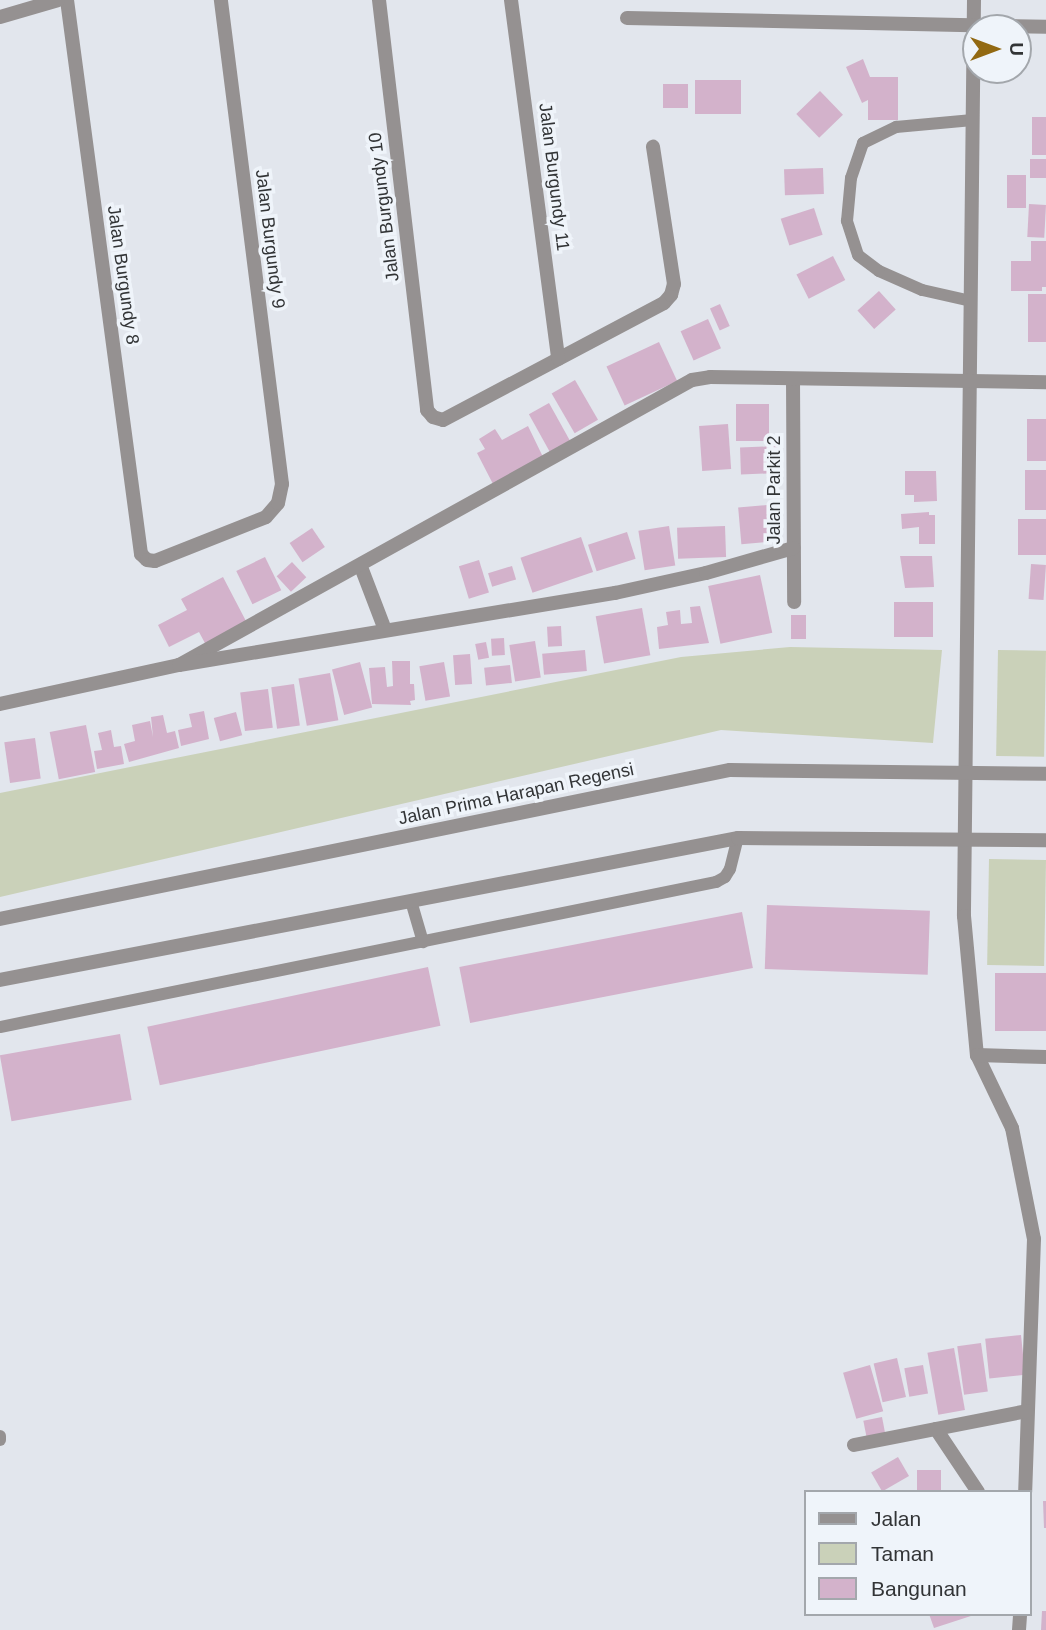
<!DOCTYPE html>
<html>
<head>
<meta charset="utf-8">
<style>
	body { margin:0 }
	#map { position:relative; width:1046px; height:1630px; overflow:hidden; background:#e2e6ed; font-family:Helvetica,sans-serif }
	div>[style] { position:absolute }
	.green>* { inset:0; background:#cad1b9; transform-origin:0 0 }
	.building>* { inset:0; background:#d3b2cb; transform-origin:0 0 }
	.service>* { height:12px; margin:-6px; padding:0 6px; transform-origin:6px; border-radius:6px; background:#959191 }
	.minor>* { height:14px; margin:-7px; padding:0 7px; transform-origin:7px; border-radius:7px; background:#959191 }
	.tertiary>* { height:14px; margin:-7px; padding:0 7px; transform-origin:7px; border-radius:7px; background:#959191 }
	span { translate:-50% -50%; white-space:nowrap; text-align:center; line-height:1.15; -webkit-text-stroke:7px #eff4fa; paint-order:stroke }
	.street-label { font-size:18px; color:#323436 }
	.legend { position:absolute; left:804px; top:1490px; width:228px; height:126px; box-sizing:border-box; background:#eff4fa; border:2px solid #a3a7ac; margin:0; padding:9px 12px; list-style:none; font-size:21px; color:#323436 }
	.legend li { display:flex; align-items:center; gap:14px; height:35px }
	.legend b { width:35px; border:2px solid #a3a7ac }
	.north { position:absolute; left:962px; top:14px; width:70px; height:70px; box-sizing:border-box; background:#eff4fa; border:2px solid #a3a7ac; border-radius:50%; rotate:90deg; font-size:19px; font-weight:700; line-height:28px; text-align:center; color:#323436 }
	.north::after { content:''; display:block; margin:auto; width:24px; height:32px; background:#926912; clip-path:polygon(50% 0,100% 100%,50% 72%,0 100%) }
</style>
</head>
<body>
<div id="map">
	<div class="green">
		<div style="clip-path:polygon(790px 647px,942px 650px,933px 743px,721px 730px,0 897px,0 793px,681px 657px)"></div>
		<div style="left:998px;top:650px;width:48px;height:106px;rotate:1deg"></div>
		<div style="left:989px;top:859px;width:57px;height:106px;rotate:1deg"></div>
	</div>
	<div class="building">
		<div style="clip-path:polygon(863px 59px,870px 77px,898px 77px,898px 120px,868px 120px,868px 100px,862px 103px,846px 67px)"></div>
		<div style="left:741px;top:80px;width:34px;height:46px;rotate:90deg"></div>
		<div style="left:663px;top:84px;width:25px;height:24px"></div>
		<div style="left:820px;top:91px;width:33px;height:33px;rotate:46deg"></div>
		<div style="left:1032px;top:117px;width:14px;height:38px"></div>
		<div style="left:1030px;top:159px;width:16px;height:19px"></div>
		<div style="left:823px;top:168px;width:26px;height:39px;rotate:88deg"></div>
		<div style="left:1007px;top:175px;width:19px;height:33px"></div>
		<div style="left:1029px;top:204px;width:17px;height:33px;rotate:3deg"></div>
		<div style="left:814px;top:208px;width:28px;height:35px;rotate:72deg"></div>
		<div style="clip-path:polygon(1031px 241px,1046px 241px,1046px 287px,1042px 287px,1042px 291px,1011px 291px,1011px 261px,1031px 261px)"></div>
		<div style="left:833px;top:256px;width:27px;height:41px;rotate:63deg"></div>
		<div style="left:879px;top:291px;width:25px;height:29px;rotate:48deg"></div>
		<div style="left:1028px;top:294px;width:18px;height:48px"></div>
		<div style="left:720px;top:304px;width:24px;height:11px;rotate:66deg"></div>
		<div style="left:708px;top:319px;width:32px;height:30px;rotate:66deg"></div>
		<div style="left:659px;top:342px;width:43px;height:58px;rotate:65deg"></div>
		<div style="left:575px;top:380px;width:46px;height:27px;rotate:60deg"></div>
		<div style="left:549px;top:403px;width:43px;height:23px;rotate:61deg"></div>
		<div style="left:736px;top:404px;width:33px;height:37px"></div>
		<div style="left:1027px;top:419px;width:19px;height:42px"></div>
		<div style="left:728px;top:424px;width:45px;height:29px;rotate:86deg"></div>
		<div style="clip-path:polygon(528px 426px,543px 457px,493px 484px,477px 453px,485px 449px,479px 439px,495px 429px,502px 440px)"></div>
		<div style="left:780px;top:446px;width:27px;height:40px;rotate:88deg"></div>
		<div style="left:1046px;top:470px;width:40px;height:21px;rotate:90deg"></div>
		<div style="clip-path:polygon(905px 471px,936px 471px,937px 501px,914px 502px,914px 495px,905px 495px)"></div>
		<div style="left:778px;top:504px;width:37px;height:40px;rotate:85deg"></div>
		<div style="clip-path:polygon(929px 512px,929px 515px,935px 515px,935px 544px,919px 544px,919px 527px,902px 529px,901px 514px)"></div>
		<div style="left:1018px;top:519px;width:28px;height:36px"></div>
		<div style="left:669px;top:526px;width:40px;height:31px;rotate:81deg"></div>
		<div style="left:725px;top:526px;width:31px;height:48px;rotate:88deg"></div>
		<div style="left:312px;top:528px;width:23px;height:27px;rotate:56deg"></div>
		<div style="left:627px;top:532px;width:28px;height:41px;rotate:72deg"></div>
		<div style="left:581px;top:537px;width:37px;height:64px;rotate:71deg"></div>
		<div style="clip-path:polygon(900px 556px,932px 556px,934px 587px,905px 588px)"></div>
		<div style="left:265px;top:557px;width:37px;height:32px;rotate:64deg"></div>
		<div style="left:479px;top:560px;width:34px;height:21px;rotate:73deg"></div>
		<div style="left:292px;top:562px;width:21px;height:21px;rotate:47deg"></div>
		<div style="left:1031px;top:564px;width:15px;height:35px;rotate:4deg"></div>
		<div style="left:512px;top:566px;width:14px;height:25px;rotate:73deg"></div>
		<div style="left:760px;top:575px;width:59px;height:53px;rotate:78deg"></div>
		<div style="clip-path:polygon(223px 577px,247px 623px,206px 645px,199px 632px,169px 647px,158px 625px,187px 610px,181px 599px)"></div>
		<div style="left:894px;top:602px;width:39px;height:35px"></div>
		<div style="clip-path:polygon(700px 606px,709px 643px,659px 649px,657px 627px,668px 625px,666px 612px,680px 610px,681px 624px,692px 623px,690px 607px)"></div>
		<div style="left:642px;top:608px;width:48px;height:47px;rotate:80deg"></div>
		<div style="left:791px;top:615px;width:15px;height:24px"></div>
		<div style="left:561px;top:626px;width:20px;height:14px;rotate:87deg"></div>
		<div style="left:504px;top:638px;width:17px;height:13px;rotate:87deg"></div>
		<div style="left:535px;top:641px;width:37px;height:26px;rotate:81deg"></div>
		<div style="left:486px;top:642px;width:16px;height:11px;rotate:79deg"></div>
		<div style="left:585px;top:650px;width:21px;height:43px;rotate:85deg"></div>
		<div style="left:470px;top:654px;width:30px;height:17px;rotate:86deg"></div>
		<div style="clip-path:polygon(392px 661px,410px 661px,410px 684px,414px 684px,415px 700px,410px 701px,411px 705px,372px 704px,369px 668px,385px 667px,387px 687px,393px 686px)"></div>
		<div style="left:360px;top:662px;width:47px;height:29px;rotate:75deg"></div>
		<div style="left:444px;top:662px;width:35px;height:25px;rotate:80deg"></div>
		<div style="left:510px;top:665px;width:18px;height:26px;rotate:84deg"></div>
		<div style="left:330px;top:673px;width:48px;height:32px;rotate:80deg"></div>
		<div style="left:294px;top:684px;width:42px;height:23px;rotate:82deg"></div>
		<div style="left:268px;top:689px;width:39px;height:28px;rotate:83deg"></div>
		<div style="clip-path:polygon(204px 711px,209px 739px,181px 746px,178px 730px,192px 727px,189px 714px)"></div>
		<div style="left:236px;top:712px;width:24px;height:23px;rotate:75deg"></div>
		<div style="clip-path:polygon(163px 715px,167px 733px,175px 731px,179px 748px,129px 762px,124px 744px,135px 741px,132px 725px,150px 721px,153px 737px,151px 717px)"></div>
		<div style="left:86px;top:725px;width:48px;height:37px;rotate:79deg"></div>
		<div style="clip-path:polygon(111px 730px,114px 747px,121px 746px,124px 764px,97px 769px,94px 751px,102px 750px,98px 733px)"></div>
		<div style="left:35px;top:738px;width:41px;height:31px;rotate:82deg"></div>
		<div style="left:767px;top:905px;width:163px;height:64px;rotate:2deg"></div>
		<div style="left:742px;top:912px;width:57px;height:288px;rotate:79deg"></div>
		<div style="left:428px;top:967px;width:60px;height:287px;rotate:78deg"></div>
		<div style="left:1046px;top:973px;width:58px;height:51px;rotate:90deg"></div>
		<div style="left:120px;top:1034px;width:67px;height:122px;rotate:80deg"></div>
		<div style="left:1021px;top:1335px;width:40px;height:36px;rotate:84deg"></div>
		<div style="left:981px;top:1343px;width:49px;height:24px;rotate:82deg"></div>
		<div style="left:954px;top:1348px;width:63px;height:27px;rotate:80deg"></div>
		<div style="left:897px;top:1358px;width:40px;height:24px;rotate:77deg"></div>
		<div style="left:870px;top:1365px;width:48px;height:28px;rotate:74deg"></div>
		<div style="left:923px;top:1365px;width:29px;height:19px;rotate:80deg"></div>
		<div style="left:882px;top:1417px;width:20px;height:19px;rotate:79deg"></div>
		<div style="left:898px;top:1457px;width:22px;height:31px;rotate:60deg"></div>
		<div style="left:917px;top:1470px;width:24px;height:22px"></div>
		<div style="clip-path:polygon(1043px 1501px,1046px 1501px,1046px 1528px,1044px 1528px)"></div>
		<div style="clip-path:polygon(1042px 1611px,1046px 1611px,1046px 1630px,1041px 1630px)"></div>
		<div style="clip-path:polygon(929px 1614px,974px 1614px,974px 1615px,934px 1628px)"></div>
	</div>
	<div class="service">
		<div style="left:971px;top:301px;width:50px;rotate:-167.3deg"></div>
		<div style="left:922px;top:290px;width:47px;rotate:-156.2deg"></div>
		<div style="left:879px;top:271px;width:26px;rotate:-143deg"></div>
		<div style="left:858px;top:255px;width:36px;rotate:-108deg"></div>
		<div style="left:847px;top:221px;width:43px;rotate:-84.7deg"></div>
		<div style="left:851px;top:178px;width:37px;rotate:-71deg"></div>
		<div style="left:863px;top:143px;width:37px;rotate:-26deg"></div>
		<div style="left:896px;top:127px;width:77px;rotate:-5.2deg"></div>
		<div style="left:411px;top:901px;width:43px;rotate:73.7deg"></div>
		<div style="left:0;top:1027px;width:731px;rotate:-11.45deg"></div>
		<div style="left:716px;top:882px;width:10px;rotate:-29deg"></div>
		<div style="left:725px;top:877px;width:9px;rotate:-58deg"></div>
		<div style="left:730px;top:869px;width:32px;rotate:-76deg"></div>
		<div style="left:0;top:1436px;width:4px;rotate:90deg"></div>
	</div>
	<div class="minor">
		<div style="left:67px;top:0;width:559px;rotate:82.39deg"></div>
		<div style="left:141px;top:554px;width:8px;rotate:45deg"></div>
		<div style="left:147px;top:560px;width:8px;rotate:7deg"></div>
		<div style="left:155px;top:561px;width:119px;rotate:-21.6deg"></div>
		<div style="left:266px;top:517px;width:18px;rotate:-49deg"></div>
		<div style="left:278px;top:503px;width:19px;rotate:-78deg"></div>
		<div style="left:282px;top:484px;width:488px;rotate:-97.2deg"></div>
		<div style="left:379px;top:0;width:413px;rotate:83.3deg"></div>
		<div style="left:427px;top:410px;width:9px;rotate:49deg"></div>
		<div style="left:433px;top:417px;width:10px;rotate:17deg"></div>
		<div style="left:443px;top:420px;width:250px;rotate:-27.9deg"></div>
		<div style="left:664px;top:303px;width:11px;rotate:-49deg"></div>
		<div style="left:671px;top:295px;width:11px;rotate:-75deg"></div>
		<div style="left:674px;top:284px;width:139px;rotate:-98.7deg"></div>
		<div style="left:511px;top:0;width:362px;rotate:82.5deg"></div>
		<div style="left:974px;top:0;width:916px;rotate:90.63deg"></div>
		<div style="left:964px;top:916px;width:140px;rotate:84.7deg"></div>
		<div style="left:977px;top:1055px;width:81px;rotate:64.4deg"></div>
		<div style="left:1012px;top:1128px;width:113px;rotate:78.8deg"></div>
		<div style="left:1034px;top:1239px;width:253px;rotate:92deg"></div>
		<div style="left:0;top:17px;width:60px;rotate:-16.3deg"></div>
		<div style="left:627px;top:18px;width:419px;rotate:1.2deg"></div>
		<div style="left:793px;top:379px;width:223px;rotate:89.7deg"></div>
		<div style="left:361px;top:567px;width:67px;rotate:69.1deg"></div>
		<div style="left:179px;top:665px;width:587px;rotate:-29.05deg"></div>
		<div style="left:692px;top:380px;width:18px;rotate:-9deg"></div>
		<div style="left:710px;top:377px;width:336px;rotate:0.9deg"></div>
		<div style="left:0;top:704px;width:183px;rotate:-12.3deg"></div>
		<div style="left:179px;top:665px;width:442px;rotate:-9.4deg"></div>
		<div style="left:615px;top:593px;width:93px;rotate:-12.4deg"></div>
		<div style="left:706px;top:573px;width:91px;rotate:-16deg"></div>
		<div style="left:977px;top:1055px;width:69px;rotate:1.7deg"></div>
		<div style="left:936px;top:1429px;width:76px;rotate:56.3deg"></div>
		<div style="left:854px;top:1445px;width:176px;rotate:-11.1deg"></div>
		<div style="left:1019px;top:1630px;width:16px;rotate:-86deg"></div>
	</div>
	<div class="tertiary">
		<div style="left:0;top:919px;width:745px;rotate:-11.54deg"></div>
		<div style="left:730px;top:770px;width:316px;rotate:0.7deg"></div>
		<div style="left:0;top:980px;width:752px;rotate:-10.89deg"></div>
		<div style="left:738px;top:838px;width:308px;rotate:0.4deg"></div>
	</div>
	<div class="street-label">
		<span style="left:554px;top:177px;rotate:83deg">Jalan Burgundy 11</span>
		<span style="left:384px;top:207px;rotate:-97deg">Jalan Burgundy 10</span>
		<span style="left:270px;top:239px;rotate:83deg">Jalan Burgundy 9</span>
		<span style="left:123px;top:275px;rotate:82deg">Jalan Burgundy 8</span>
		<span style="left:774px;top:490px;rotate:-90deg">Jalan Parkit 2</span>
		<span style="left:516px;top:794px;rotate:-12deg">Jalan Prima Harapan Regensi</span>
	</div>
	<ul class="legend">
	<li><b style="height:9px;background:#959191"></b>Jalan</li>
	<li><b style="height:19px;background:#cad1b9"></b>Taman</li>
	<li><b style="height:19px;background:#d3b2cb"></b>Bangunan</li>
	</ul>
	<div class="north">U</div>
</div>
</body>
</html>
